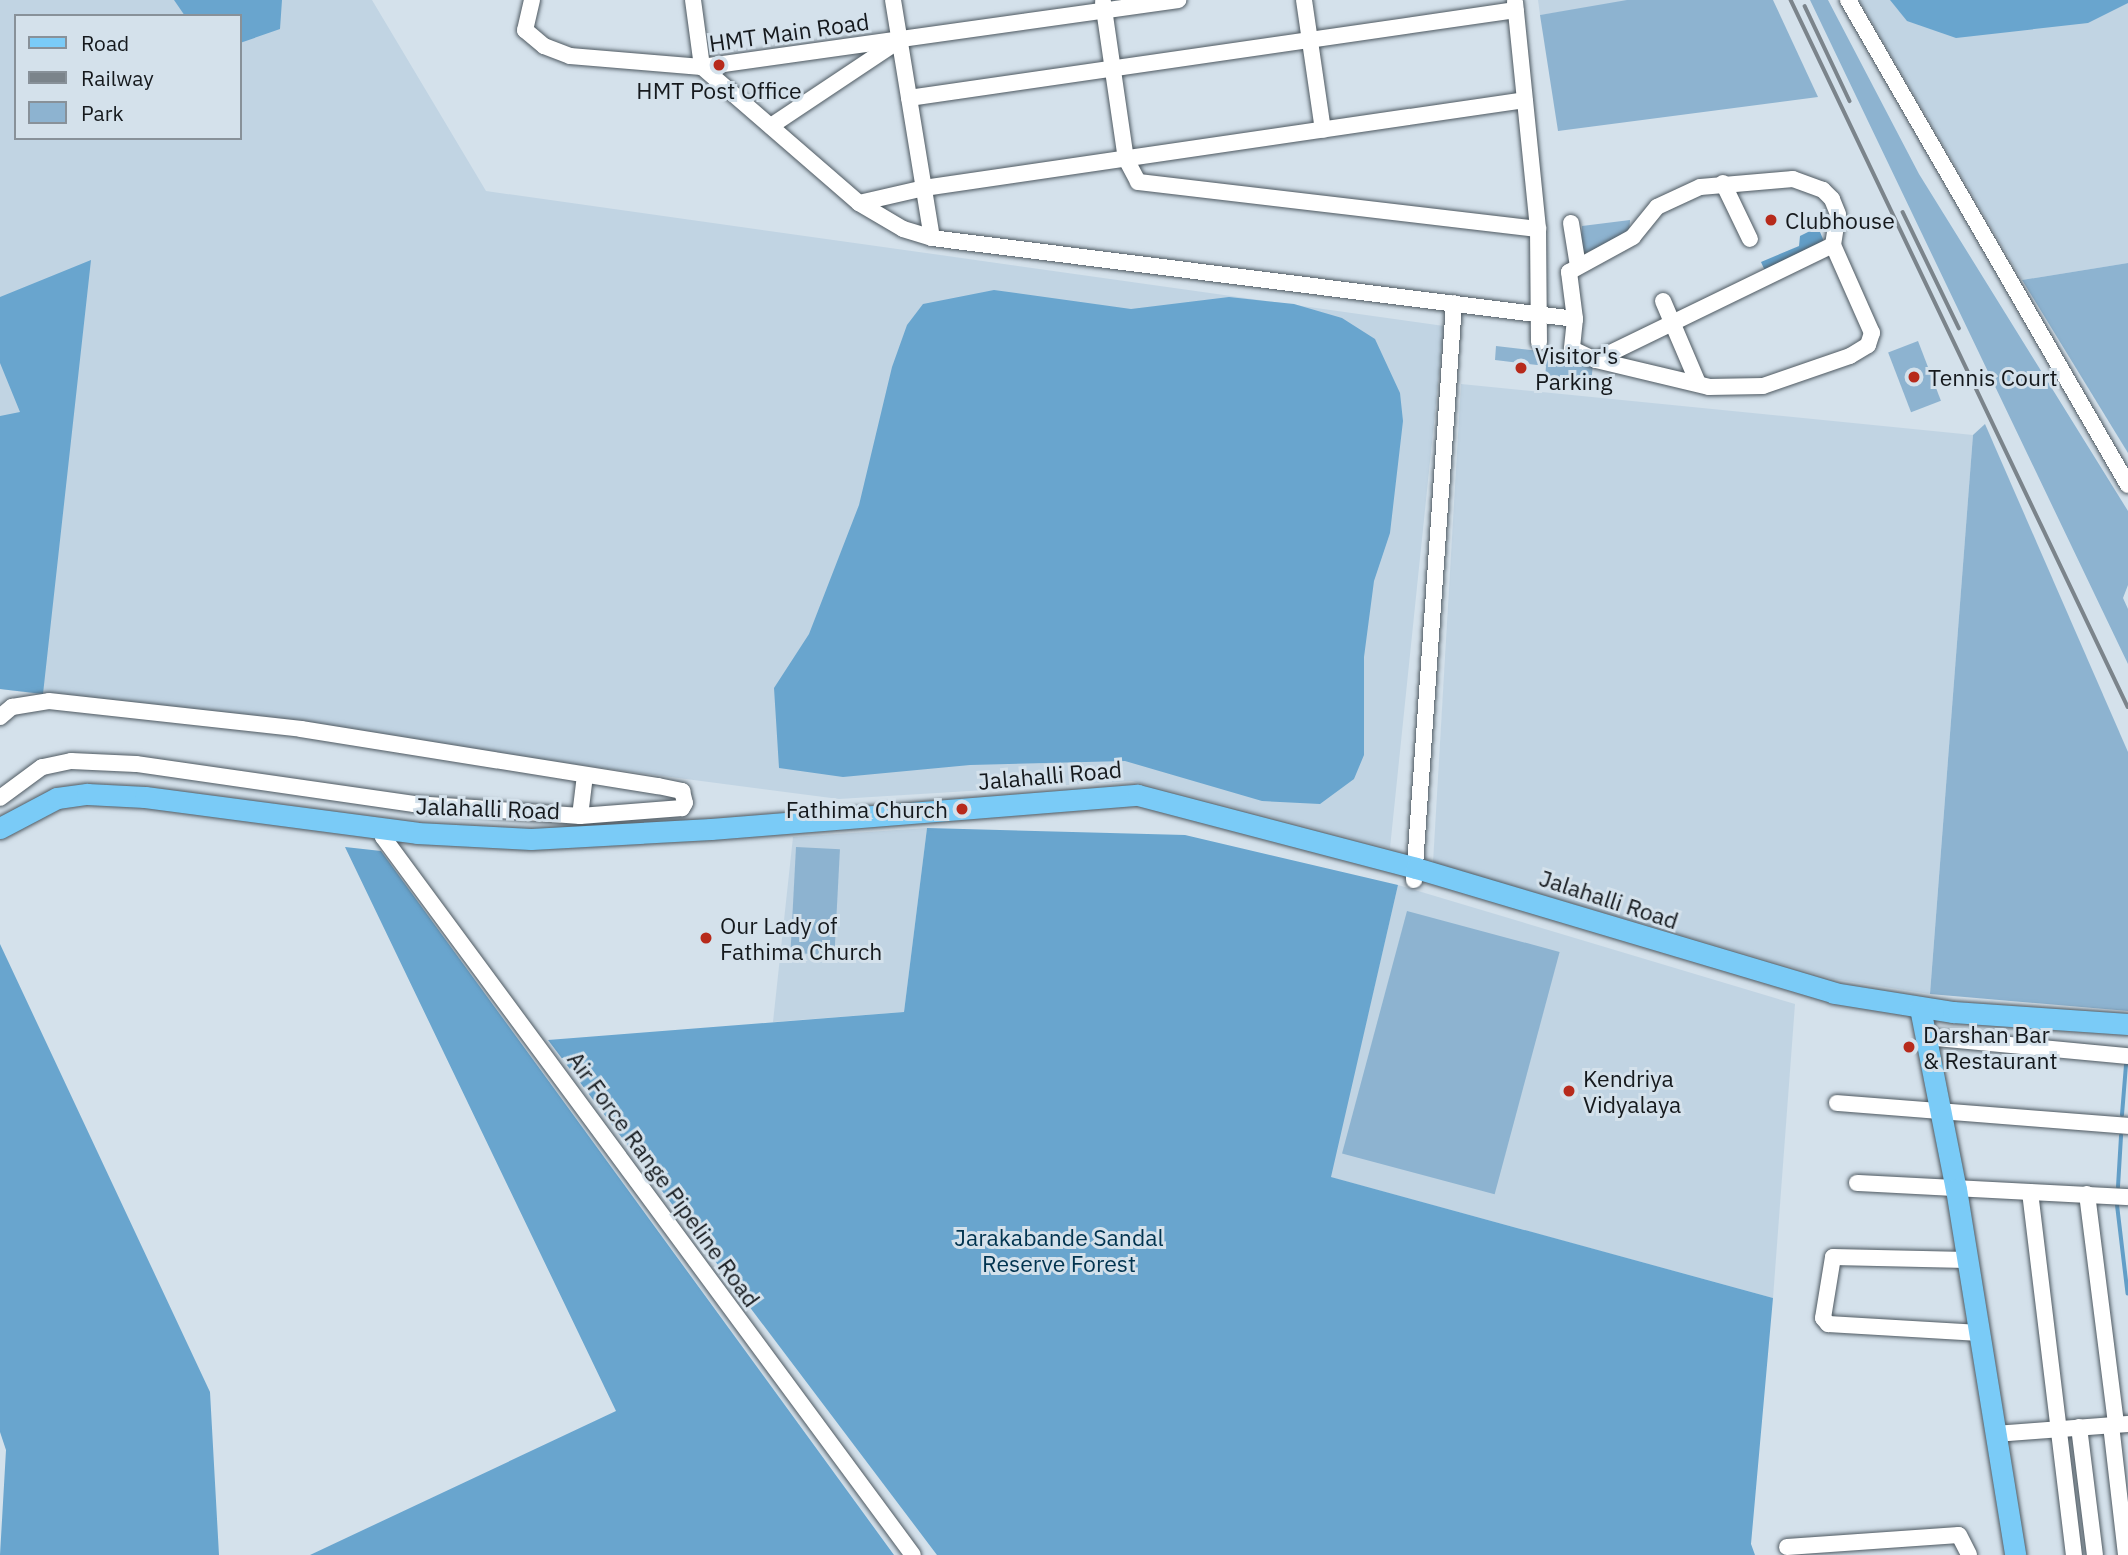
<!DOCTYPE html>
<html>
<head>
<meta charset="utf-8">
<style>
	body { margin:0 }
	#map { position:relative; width:2128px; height:1555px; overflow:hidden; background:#d4e1eb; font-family:"IBM Plex Sans",sans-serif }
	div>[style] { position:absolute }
	.built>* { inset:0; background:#c1d4e3 }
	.green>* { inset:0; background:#8db3d0; transform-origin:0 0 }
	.forest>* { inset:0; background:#69a5ce }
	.water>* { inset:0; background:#629ec7 }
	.stream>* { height:3.5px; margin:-1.75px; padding:0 1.75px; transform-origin:1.75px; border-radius:1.75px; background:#629ec7 }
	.roads { filter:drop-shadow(0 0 2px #4e5961) drop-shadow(0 0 2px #4e5961) }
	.minor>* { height:16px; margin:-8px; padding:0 8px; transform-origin:8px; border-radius:8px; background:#fff }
	.major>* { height:21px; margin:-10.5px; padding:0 10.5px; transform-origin:10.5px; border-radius:10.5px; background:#7acbf7 }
	.rail>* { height:3.5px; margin:-1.75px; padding:0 1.75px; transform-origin:1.75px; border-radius:1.75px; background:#7b848b }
	.dots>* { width:19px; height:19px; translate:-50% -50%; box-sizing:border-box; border:4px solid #d4e1eb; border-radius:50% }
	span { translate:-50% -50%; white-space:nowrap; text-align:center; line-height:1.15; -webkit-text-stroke:6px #d4e1eb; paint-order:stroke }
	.street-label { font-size:23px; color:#15191d }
	.poi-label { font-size:23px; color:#15191d }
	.left { translate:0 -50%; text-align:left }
	.right { translate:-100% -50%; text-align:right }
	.park-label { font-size:23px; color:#00334f }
	.legend { position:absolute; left:14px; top:14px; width:228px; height:126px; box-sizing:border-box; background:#d4e1eb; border:2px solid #889199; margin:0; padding:9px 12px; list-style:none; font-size:21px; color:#15191d }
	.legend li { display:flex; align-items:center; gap:14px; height:35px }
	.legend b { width:35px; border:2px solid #889199 }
</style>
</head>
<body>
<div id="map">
	<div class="built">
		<div style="clip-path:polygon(evenodd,0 0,372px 0,486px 191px,1444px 326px,1390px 848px,1132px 781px,839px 799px,0 689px,0 0,16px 16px,240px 16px,240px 138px,16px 138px,16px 16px)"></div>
		<div style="clip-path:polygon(1538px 0,1627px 0,1627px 2px,1540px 15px)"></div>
		<div style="clip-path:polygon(1859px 0,2128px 0,2128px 263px,2022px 280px)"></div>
		<div style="clip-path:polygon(1461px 384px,1973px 435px,1930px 994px,1833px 979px,1433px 863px)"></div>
		<div style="clip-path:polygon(927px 828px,904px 1012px,773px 1022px,793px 837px)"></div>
		<div style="clip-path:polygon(1398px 885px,1795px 1004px,1773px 1298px,1330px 1177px)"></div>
	</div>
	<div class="green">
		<div style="clip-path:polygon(1627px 0,1773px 0,1818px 97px,1558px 131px,1540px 15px)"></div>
		<div style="clip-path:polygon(1810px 0,1828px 0,1919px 174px,2128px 511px,2128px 585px,2123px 598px,2128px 609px,2128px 664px)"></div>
		<div style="clip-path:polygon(1630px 220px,1629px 235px,1580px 255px,1582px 226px)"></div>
		<div style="clip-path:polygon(2128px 263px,2128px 453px,2022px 280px)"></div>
		<div style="left:1918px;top:341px;width:64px;height:32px;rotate:69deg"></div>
		<div style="clip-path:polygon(1496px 346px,1548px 352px,1547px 359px,1593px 364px,1591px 384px,1545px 379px,1546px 366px,1495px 360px)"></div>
		<div style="clip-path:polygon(1985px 424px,2128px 752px,2128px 1011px,1930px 994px,1973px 435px)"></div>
		<div style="left:796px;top:847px;width:44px;height:106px;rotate:3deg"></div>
		<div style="left:1407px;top:911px;width:158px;height:251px;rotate:15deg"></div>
	</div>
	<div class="forest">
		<div style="clip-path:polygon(174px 0,282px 0,280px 29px,240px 43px,240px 16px,185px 16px)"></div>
		<div style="clip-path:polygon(1890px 0,2128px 0,2128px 3px,2088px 23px,1956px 38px,1907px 21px)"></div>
		<div style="clip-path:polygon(91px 260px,43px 694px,0 689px,0 416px,20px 412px,0 363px,0 297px)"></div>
		<div style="clip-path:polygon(994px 290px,1131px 309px,1229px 297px,1294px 304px,1342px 318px,1375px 339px,1400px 393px,1403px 421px,1390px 533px,1374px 581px,1364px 657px,1364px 755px,1354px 779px,1320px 804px,1262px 801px,1125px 761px,970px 765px,843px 777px,779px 768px,774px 688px,809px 634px,859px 505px,892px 367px,907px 325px,923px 304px)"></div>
		<div style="clip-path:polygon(927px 828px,1185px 835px,1398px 885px,1331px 1177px,1773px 1298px,1751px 1544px,1755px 1555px,937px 1555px,548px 1040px,904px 1012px)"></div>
		<div style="clip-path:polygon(345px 847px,381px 851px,894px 1555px,310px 1555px,616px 1411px)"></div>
		<div style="clip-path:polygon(0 944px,210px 1392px,219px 1555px,0 1555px,6px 1450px,0 1432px)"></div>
	</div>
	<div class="water">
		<div style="clip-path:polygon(1818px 227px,1825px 244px,1766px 273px,1761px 262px,1799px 246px,1800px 236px)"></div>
	</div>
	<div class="stream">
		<div style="left:2122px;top:1115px;width:50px;rotate:-85.4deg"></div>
		<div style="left:2118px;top:1187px;width:51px;rotate:-86.6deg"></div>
		<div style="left:2117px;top:1201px;width:93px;rotate:83.2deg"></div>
	</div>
	<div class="roads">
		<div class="minor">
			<div style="left:532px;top:0;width:31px;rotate:103deg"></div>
			<div style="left:525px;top:30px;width:25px;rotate:40deg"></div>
			<div style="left:544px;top:46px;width:28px;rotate:21deg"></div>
			<div style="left:570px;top:56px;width:132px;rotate:4.8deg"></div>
			<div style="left:702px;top:67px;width:481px;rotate:-8deg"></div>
			<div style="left:693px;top:0;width:68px;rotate:82.3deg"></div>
			<div style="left:702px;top:67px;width:208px;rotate:40.9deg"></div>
			<div style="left:859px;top:203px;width:51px;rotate:30.6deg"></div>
			<div style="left:903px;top:229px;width:30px;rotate:17deg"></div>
			<div style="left:932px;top:238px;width:648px;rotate:7.18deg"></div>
			<div style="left:1575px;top:319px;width:30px;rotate:96deg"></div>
			<div style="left:1572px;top:349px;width:26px;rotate:25deg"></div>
			<div style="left:1596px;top:360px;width:116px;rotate:13.4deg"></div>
			<div style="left:1709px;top:387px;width:54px;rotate:-1.1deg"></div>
			<div style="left:1763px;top:386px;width:92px;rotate:-19deg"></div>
			<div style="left:1850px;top:356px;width:21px;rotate:-31deg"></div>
			<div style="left:1868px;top:345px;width:13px;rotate:-72deg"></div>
			<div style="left:1872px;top:333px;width:96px;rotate:-113.9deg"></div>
			<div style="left:1833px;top:245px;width:31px;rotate:-81deg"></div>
			<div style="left:1838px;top:214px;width:16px;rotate:-112deg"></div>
			<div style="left:1832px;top:199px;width:13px;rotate:-135deg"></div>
			<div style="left:1823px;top:190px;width:32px;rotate:-160deg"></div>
			<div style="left:1793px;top:179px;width:93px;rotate:175.1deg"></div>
			<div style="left:1700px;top:187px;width:47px;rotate:155.1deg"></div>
			<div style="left:1657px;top:207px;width:38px;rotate:129deg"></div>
			<div style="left:1633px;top:237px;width:73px;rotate:151.3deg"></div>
			<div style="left:1569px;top:272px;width:47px;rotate:82.7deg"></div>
			<div style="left:893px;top:0;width:241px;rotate:80.7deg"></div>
			<div style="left:1304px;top:0;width:131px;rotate:81.7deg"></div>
			<div style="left:1848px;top:0;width:560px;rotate:60deg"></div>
			<div style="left:1103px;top:2px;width:159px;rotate:81.7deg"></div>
			<div style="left:1126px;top:159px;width:26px;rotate:62deg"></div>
			<div style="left:1138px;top:182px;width:403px;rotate:6.7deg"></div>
			<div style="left:1515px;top:2px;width:228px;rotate:84.2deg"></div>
			<div style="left:1538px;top:229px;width:113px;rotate:89.5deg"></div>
			<div style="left:909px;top:98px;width:613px;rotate:-8.25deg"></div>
			<div style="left:771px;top:126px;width:148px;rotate:-33.7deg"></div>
			<div style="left:1723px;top:183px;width:62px;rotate:64.3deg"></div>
			<div style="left:859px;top:203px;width:67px;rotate:-13deg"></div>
			<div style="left:924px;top:188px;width:607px;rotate:-8.33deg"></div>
			<div style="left:1571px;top:223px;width:44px;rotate:80.8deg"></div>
			<div style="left:1663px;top:301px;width:89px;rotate:66.9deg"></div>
			<div style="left:1596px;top:360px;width:263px;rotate:-25.9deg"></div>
			<div style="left:0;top:717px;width:16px;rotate:-40deg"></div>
			<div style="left:12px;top:707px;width:37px;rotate:-9deg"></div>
			<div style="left:49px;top:701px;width:254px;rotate:6.3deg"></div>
			<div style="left:301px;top:729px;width:362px;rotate:9.1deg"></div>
			<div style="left:658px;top:786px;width:25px;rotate:12deg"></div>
			<div style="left:682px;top:791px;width:12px;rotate:76deg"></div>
			<div style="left:685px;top:803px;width:6px;rotate:121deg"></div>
			<div style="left:682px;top:808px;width:102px;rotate:175.5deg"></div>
			<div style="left:580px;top:816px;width:106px;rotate:-175.7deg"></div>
			<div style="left:474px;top:808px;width:60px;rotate:-176.2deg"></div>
			<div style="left:414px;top:804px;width:281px;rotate:-171.8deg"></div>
			<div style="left:136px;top:764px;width:65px;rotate:-177.4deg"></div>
			<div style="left:71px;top:761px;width:30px;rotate:168deg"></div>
			<div style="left:42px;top:767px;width:52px;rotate:143.6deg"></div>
			<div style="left:580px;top:816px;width:41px;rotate:-83deg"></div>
			<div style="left:383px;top:828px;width:9px;rotate:90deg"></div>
			<div style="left:383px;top:837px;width:892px;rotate:53.57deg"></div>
			<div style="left:1414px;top:880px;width:578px;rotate:-86.03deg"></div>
			<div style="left:1926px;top:1037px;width:203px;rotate:5.4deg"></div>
			<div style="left:1837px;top:1103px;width:292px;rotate:4.5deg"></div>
			<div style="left:1857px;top:1183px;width:271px;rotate:3deg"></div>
			<div style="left:2030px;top:1192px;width:366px;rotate:83.1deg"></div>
			<div style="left:2087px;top:1194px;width:233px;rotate:82.8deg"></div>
			<div style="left:1967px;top:1260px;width:134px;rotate:-178.7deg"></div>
			<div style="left:1833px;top:1257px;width:62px;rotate:99.3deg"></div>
			<div style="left:1823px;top:1318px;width:8px;rotate:50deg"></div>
			<div style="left:1828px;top:1324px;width:152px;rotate:3.4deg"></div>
			<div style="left:2111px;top:1425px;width:131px;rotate:83.4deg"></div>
			<div style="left:2079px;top:1427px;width:129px;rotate:82.9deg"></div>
			<div style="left:1995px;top:1434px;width:133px;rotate:-4.3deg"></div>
			<div style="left:1787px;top:1547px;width:172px;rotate:-4deg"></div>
			<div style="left:1959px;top:1535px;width:22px;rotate:63deg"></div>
		</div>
		<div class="major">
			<div style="left:0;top:828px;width:64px;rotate:-27.8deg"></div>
			<div style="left:57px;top:798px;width:30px;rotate:-8deg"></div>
			<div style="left:87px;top:794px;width:58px;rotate:3deg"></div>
			<div style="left:145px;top:797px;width:274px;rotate:7.5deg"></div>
			<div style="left:417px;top:833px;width:114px;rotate:3deg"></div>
			<div style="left:531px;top:839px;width:180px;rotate:-3.2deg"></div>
			<div style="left:711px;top:829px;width:428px;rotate:-4.6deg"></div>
			<div style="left:1138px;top:795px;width:287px;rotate:14.7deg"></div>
			<div style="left:1416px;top:868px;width:436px;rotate:16.6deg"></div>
			<div style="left:1834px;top:993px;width:121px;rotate:9.1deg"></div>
			<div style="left:1953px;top:1012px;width:175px;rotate:3.9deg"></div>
			<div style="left:1920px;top:1008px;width:185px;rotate:78.8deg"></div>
			<div style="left:1956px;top:1189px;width:371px;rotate:80.8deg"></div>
		</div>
	</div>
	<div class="rail">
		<div style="left:1791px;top:0;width:783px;rotate:64.51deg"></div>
		<div style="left:1805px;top:6px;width:105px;rotate:64.7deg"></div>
		<div style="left:1903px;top:212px;width:129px;rotate:64.2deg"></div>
	</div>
	<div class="dots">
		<div style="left:719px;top:65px;background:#b72a1b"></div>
		<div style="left:1771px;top:220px;background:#b72a1b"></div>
		<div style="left:1521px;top:368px;background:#b72a1b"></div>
		<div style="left:1914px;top:377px;background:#b72a1b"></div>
		<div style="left:962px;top:809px;background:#b72a1b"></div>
		<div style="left:706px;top:938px;background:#b72a1b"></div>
		<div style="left:1909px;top:1047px;background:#b72a1b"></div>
		<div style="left:1569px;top:1091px;background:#b72a1b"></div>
	</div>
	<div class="street-label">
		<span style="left:789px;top:32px;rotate:-8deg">HMT Main Road</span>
		<span style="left:1050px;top:775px;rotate:-5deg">Jalahalli Road</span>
		<span style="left:488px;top:808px;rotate:2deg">Jalahalli Road</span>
		<span style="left:1609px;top:899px;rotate:18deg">Jalahalli Road</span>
		<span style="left:664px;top:1179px;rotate:54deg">Air Force Range Pipeline Road</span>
	</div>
	<div class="poi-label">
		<span style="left:719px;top:90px">HMT Post Office</span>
		<span class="left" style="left:1785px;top:220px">Clubhouse</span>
		<span class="left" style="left:1535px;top:368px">Visitor's<br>Parking</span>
		<span class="left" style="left:1928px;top:377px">Tennis Court</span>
		<span class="right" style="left:948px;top:809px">Fathima Church</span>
		<span class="left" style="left:720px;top:938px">Our Lady of<br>Fathima Church</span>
		<span class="left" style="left:1923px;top:1047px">Darshan Bar<br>&amp; Restaurant</span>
		<span class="left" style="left:1583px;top:1091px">Kendriya<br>Vidyalaya</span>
	</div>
	<div class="park-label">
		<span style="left:1059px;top:1250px">Jarakabande Sandal<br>Reserve Forest</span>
	</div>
	<ul class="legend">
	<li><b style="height:9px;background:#7acbf7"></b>Road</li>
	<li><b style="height:9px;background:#7b848b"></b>Railway</li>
	<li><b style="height:19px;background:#8db3d0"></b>Park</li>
	</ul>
</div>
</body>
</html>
